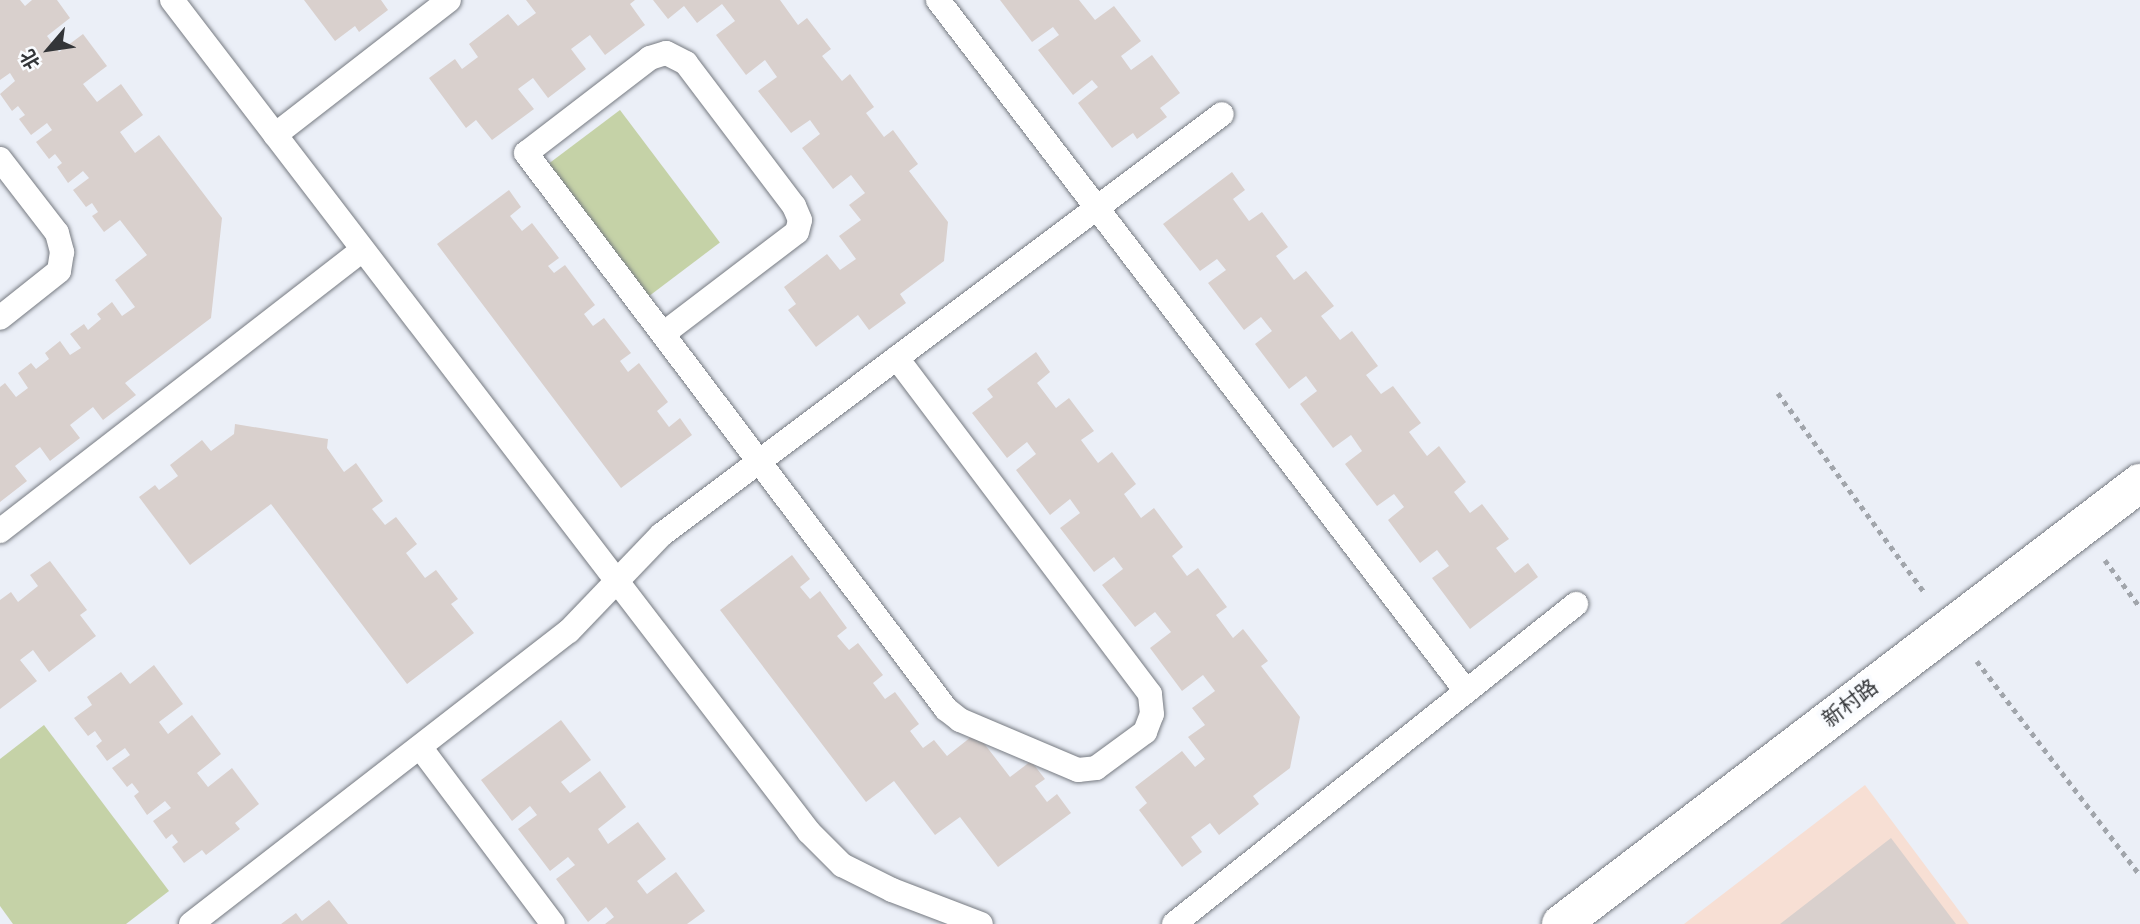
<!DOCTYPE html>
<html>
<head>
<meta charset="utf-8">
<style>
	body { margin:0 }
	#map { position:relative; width:2140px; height:924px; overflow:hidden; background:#ebeff7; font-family:"Nunito Sans","Noto Sans SC",sans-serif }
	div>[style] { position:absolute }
	.commercial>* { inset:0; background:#f7dfd4 }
	.green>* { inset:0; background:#c5d2a7; transform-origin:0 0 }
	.building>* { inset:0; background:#d9d0cd }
	.path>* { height:4.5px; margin-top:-2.25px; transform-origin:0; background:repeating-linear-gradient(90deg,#a1a5ab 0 5px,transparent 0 10px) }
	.roads { filter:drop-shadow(0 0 2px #777b82) drop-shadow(0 0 2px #777b82) }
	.service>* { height:24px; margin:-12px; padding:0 12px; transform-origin:12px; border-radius:12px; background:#fff }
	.tertiary>* { height:38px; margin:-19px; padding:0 19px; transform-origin:19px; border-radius:19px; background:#fff }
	span { translate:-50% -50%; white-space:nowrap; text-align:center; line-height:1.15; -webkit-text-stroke:7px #fafcff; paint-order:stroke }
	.street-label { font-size:21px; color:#333538 }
	.north { position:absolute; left:14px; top:14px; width:70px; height:70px; -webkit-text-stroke:5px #fafcff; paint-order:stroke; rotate:241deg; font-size:19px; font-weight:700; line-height:28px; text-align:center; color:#333538 }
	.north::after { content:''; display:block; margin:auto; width:24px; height:32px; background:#333538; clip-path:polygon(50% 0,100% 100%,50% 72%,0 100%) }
</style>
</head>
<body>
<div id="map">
	<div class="commercial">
		<div style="clip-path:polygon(1865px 785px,1969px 924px,1684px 924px)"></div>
	</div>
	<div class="green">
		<div style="left:620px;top:110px;width:166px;height:89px;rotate:53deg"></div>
		<div style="clip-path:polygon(44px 725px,169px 891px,126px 924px,13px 924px,0 906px,0 759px)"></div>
	</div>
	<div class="building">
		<div style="clip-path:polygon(0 0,20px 0,25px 6px,32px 0,57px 0,70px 18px,47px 36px,59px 52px,83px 34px,107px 66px,83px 84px,97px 102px,121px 84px,143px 115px,120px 132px,135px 153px,159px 135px,222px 218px,211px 318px,125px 383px,136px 395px,103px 420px,93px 407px,70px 425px,80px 438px,50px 461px,40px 447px,15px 466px,27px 481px,0 502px,0 387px,5px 383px,16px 397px,28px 388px,18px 373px,31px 363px,36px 369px,49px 359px,45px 353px,60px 341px,70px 355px,81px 348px,70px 334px,84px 324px,88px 330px,101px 319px,97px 314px,112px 302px,122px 316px,135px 307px,115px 280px,147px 255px,120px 220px,104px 232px,92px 216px,98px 212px,92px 203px,86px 207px,73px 190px,89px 178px,83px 171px,68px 183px,57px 167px,62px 163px,55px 154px,49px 159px,36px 142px,52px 130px,47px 123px,31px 135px,19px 119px,25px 115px,18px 106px,12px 111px,0 94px,15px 81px,10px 73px,0 80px)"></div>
		<div style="clip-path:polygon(304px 0,381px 0,388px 10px,359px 32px,355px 26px,335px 41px)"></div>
		<div style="clip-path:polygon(526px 0,635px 0,630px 4px,645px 25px,605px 55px,590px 35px,571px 49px,586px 69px,548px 98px,533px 78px,518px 89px,534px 109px,492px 140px,476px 120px,466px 128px,429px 78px,455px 59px,462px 69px,478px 57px,469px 44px,508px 14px,518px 26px,536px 13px)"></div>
		<div style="clip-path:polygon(653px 0,780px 0,798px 25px,807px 18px,831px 49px,822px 56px,842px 81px,850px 74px,874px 107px,866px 113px,884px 137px,893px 130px,918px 164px,909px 171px,948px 222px,944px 261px,900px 294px,906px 303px,869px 330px,858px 315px,816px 347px,788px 310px,796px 304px,784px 287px,827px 254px,840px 270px,856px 259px,839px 236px,861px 220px,849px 205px,865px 193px,851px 175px,833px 189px,802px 148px,820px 134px,810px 120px,791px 133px,758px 91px,777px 77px,765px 60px,746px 75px,716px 35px,735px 21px,722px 4px,697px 23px,684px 6px,668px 19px)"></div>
		<div style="clip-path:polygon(1000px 0,1079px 0,1095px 20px,1114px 6px,1141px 41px,1121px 56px,1131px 70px,1152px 55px,1180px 93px,1160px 108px,1167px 117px,1137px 139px,1133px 133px,1112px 148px,1078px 103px,1098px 87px,1092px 80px,1073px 95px,1038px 50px,1059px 35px,1053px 27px,1032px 42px)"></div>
		<div style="clip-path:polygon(1232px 172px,1245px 190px,1233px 199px,1249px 221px,1262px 212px,1288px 247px,1276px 256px,1294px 280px,1306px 271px,1334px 306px,1321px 316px,1340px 340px,1352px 331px,1378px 366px,1366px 375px,1381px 394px,1393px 386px,1421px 423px,1409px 432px,1427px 456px,1439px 446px,1466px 482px,1454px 492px,1470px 513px,1482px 504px,1509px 539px,1496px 548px,1515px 573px,1528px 563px,1538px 577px,1470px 629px,1432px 578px,1449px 566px,1437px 550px,1420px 563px,1388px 520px,1404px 507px,1394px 494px,1377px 506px,1345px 464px,1362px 451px,1351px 435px,1333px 448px,1300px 404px,1317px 391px,1306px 376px,1289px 389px,1255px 344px,1272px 331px,1261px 317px,1244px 330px,1208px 283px,1226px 270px,1217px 259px,1200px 271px,1163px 224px)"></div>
		<div style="clip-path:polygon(509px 190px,521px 207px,510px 216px,522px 231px,532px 223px,559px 258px,548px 266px,554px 273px,565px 265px,595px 305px,584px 314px,593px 326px,604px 318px,631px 353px,620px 361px,628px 372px,639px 363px,668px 402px,657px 411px,669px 427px,680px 418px,692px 435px,621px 488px,437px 244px)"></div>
		<div style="clip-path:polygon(1036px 352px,1050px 372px,1037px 383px,1056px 408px,1069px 398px,1094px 431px,1081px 440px,1098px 463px,1112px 452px,1136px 484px,1124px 494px,1141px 518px,1154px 508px,1183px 547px,1172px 556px,1187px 576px,1198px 568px,1227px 607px,1216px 615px,1233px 638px,1243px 629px,1268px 661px,1261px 666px,1300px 717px,1290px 768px,1253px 796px,1259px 804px,1219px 835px,1210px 823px,1191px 837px,1202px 852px,1182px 867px,1139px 810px,1147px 803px,1135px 787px,1182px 751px,1195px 767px,1205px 759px,1188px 737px,1205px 725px,1192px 708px,1215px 691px,1203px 675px,1182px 691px,1150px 648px,1171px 632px,1155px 612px,1135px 627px,1102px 585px,1123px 569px,1114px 557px,1094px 572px,1060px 528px,1080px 513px,1070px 499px,1050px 515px,1016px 470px,1036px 454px,1027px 442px,1007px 458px,972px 413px,993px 397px,987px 389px)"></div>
		<div style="clip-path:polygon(235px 424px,328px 439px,327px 448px,344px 472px,356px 463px,383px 501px,372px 509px,385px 525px,396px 517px,417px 544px,406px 553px,425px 578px,436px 570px,458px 599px,451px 604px,474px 633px,407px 684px,271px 504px,190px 565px,139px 497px,155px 485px,159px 490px,178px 476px,170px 465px,202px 440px,211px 451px,234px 434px)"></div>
		<div style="clip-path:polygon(792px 555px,810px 579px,800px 587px,810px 599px,820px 591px,847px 628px,837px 636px,849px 650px,858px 643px,883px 675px,873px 683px,885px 699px,895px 692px,919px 724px,910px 731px,923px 748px,934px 740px,947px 756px,976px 733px,1010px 777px,1031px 761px,1045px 779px,1035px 786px,1047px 802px,1057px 794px,1071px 813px,998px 867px,960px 817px,935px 835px,894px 781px,866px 802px,720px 610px)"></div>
		<div style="clip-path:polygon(50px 561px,87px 610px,80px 615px,96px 636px,49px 672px,33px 650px,20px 660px,37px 681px,0 709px,0 600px,11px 592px,18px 602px,38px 586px,30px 575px)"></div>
		<div style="clip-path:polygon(154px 665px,183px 704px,159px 722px,168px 734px,192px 715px,221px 754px,197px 773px,208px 787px,232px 768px,259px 804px,235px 823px,240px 829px,206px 855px,202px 850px,184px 863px,172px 847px,178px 842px,172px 834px,166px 839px,153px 821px,171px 808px,165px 801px,147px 815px,134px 796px,139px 792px,132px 783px,127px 787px,112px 768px,130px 755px,125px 748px,107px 761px,96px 746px,102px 741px,95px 731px,88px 736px,74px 718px,92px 705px,87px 697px,121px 672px,130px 684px)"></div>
		<div style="clip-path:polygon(561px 720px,591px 760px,561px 782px,570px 793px,600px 771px,626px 807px,598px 829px,608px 844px,638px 822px,666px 859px,637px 881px,647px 894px,676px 872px,705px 911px,687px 924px,605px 924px,614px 917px,606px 907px,588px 922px,556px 879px,575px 865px,568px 857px,550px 871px,518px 829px,537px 815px,530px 806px,512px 821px,481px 780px)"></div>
		<div style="clip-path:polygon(1891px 838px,1956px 924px,1780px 924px)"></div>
		<div style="clip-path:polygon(329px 900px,348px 924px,281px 924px,296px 913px,302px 921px)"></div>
	</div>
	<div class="path">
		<div style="left:1778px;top:393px;width:248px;rotate:53.7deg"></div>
		<div style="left:2105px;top:560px;width:59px;rotate:53.3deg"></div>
		<div style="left:1977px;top:661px;width:269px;rotate:52.7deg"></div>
	</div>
	<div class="roads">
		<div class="service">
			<div style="left:172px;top:0;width:1048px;rotate:52.56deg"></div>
			<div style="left:809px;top:832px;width:47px;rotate:45deg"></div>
			<div style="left:842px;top:865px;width:56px;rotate:26.6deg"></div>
			<div style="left:892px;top:890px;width:95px;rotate:20.9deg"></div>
			<div style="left:938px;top:0;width:870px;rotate:52.62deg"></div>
			<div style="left:275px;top:135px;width:220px;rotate:-37.8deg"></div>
			<div style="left:0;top:159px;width:93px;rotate:52.4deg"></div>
			<div style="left:57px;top:233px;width:20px;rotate:75deg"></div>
			<div style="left:62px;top:252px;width:19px;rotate:99deg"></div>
			<div style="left:59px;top:271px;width:75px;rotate:141.5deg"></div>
			<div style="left:663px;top:334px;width:168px;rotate:-37.3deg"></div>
			<div style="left:797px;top:232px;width:12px;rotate:-76deg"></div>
			<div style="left:800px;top:220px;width:15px;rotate:-113deg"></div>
			<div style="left:794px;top:206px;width:179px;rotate:-127.1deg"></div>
			<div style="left:686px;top:63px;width:22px;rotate:-153deg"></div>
			<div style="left:666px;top:53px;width:17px;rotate:163deg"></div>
			<div style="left:650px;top:58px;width:156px;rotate:142.5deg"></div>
			<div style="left:526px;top:153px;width:697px;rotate:52.93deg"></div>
			<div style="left:946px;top:709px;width:18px;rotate:38deg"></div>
			<div style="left:960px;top:720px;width:128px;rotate:23deg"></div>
			<div style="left:1078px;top:770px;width:18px;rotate:-6deg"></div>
			<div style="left:1096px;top:768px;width:61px;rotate:-36.3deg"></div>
			<div style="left:1145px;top:732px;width:19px;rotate:-69deg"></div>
			<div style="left:1152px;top:714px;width:20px;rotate:-96deg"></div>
			<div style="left:1150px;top:694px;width:421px;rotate:-127deg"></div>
			<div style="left:0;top:531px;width:458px;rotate:-37.8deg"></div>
			<div style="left:420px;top:747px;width:221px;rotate:53.1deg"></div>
			<div style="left:191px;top:924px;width:478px;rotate:-37.8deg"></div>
			<div style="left:569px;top:631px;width:133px;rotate:-46.2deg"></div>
			<div style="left:661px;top:535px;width:701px;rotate:-36.89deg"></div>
			<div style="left:1174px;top:924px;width:514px;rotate:-38.52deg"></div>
		</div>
		<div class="tertiary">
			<div style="left:1561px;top:924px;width:728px;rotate:-37.3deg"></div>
		</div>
	</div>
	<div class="street-label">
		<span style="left:1850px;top:703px;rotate:-37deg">新村路</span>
	</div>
	<div class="north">北</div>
</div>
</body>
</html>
